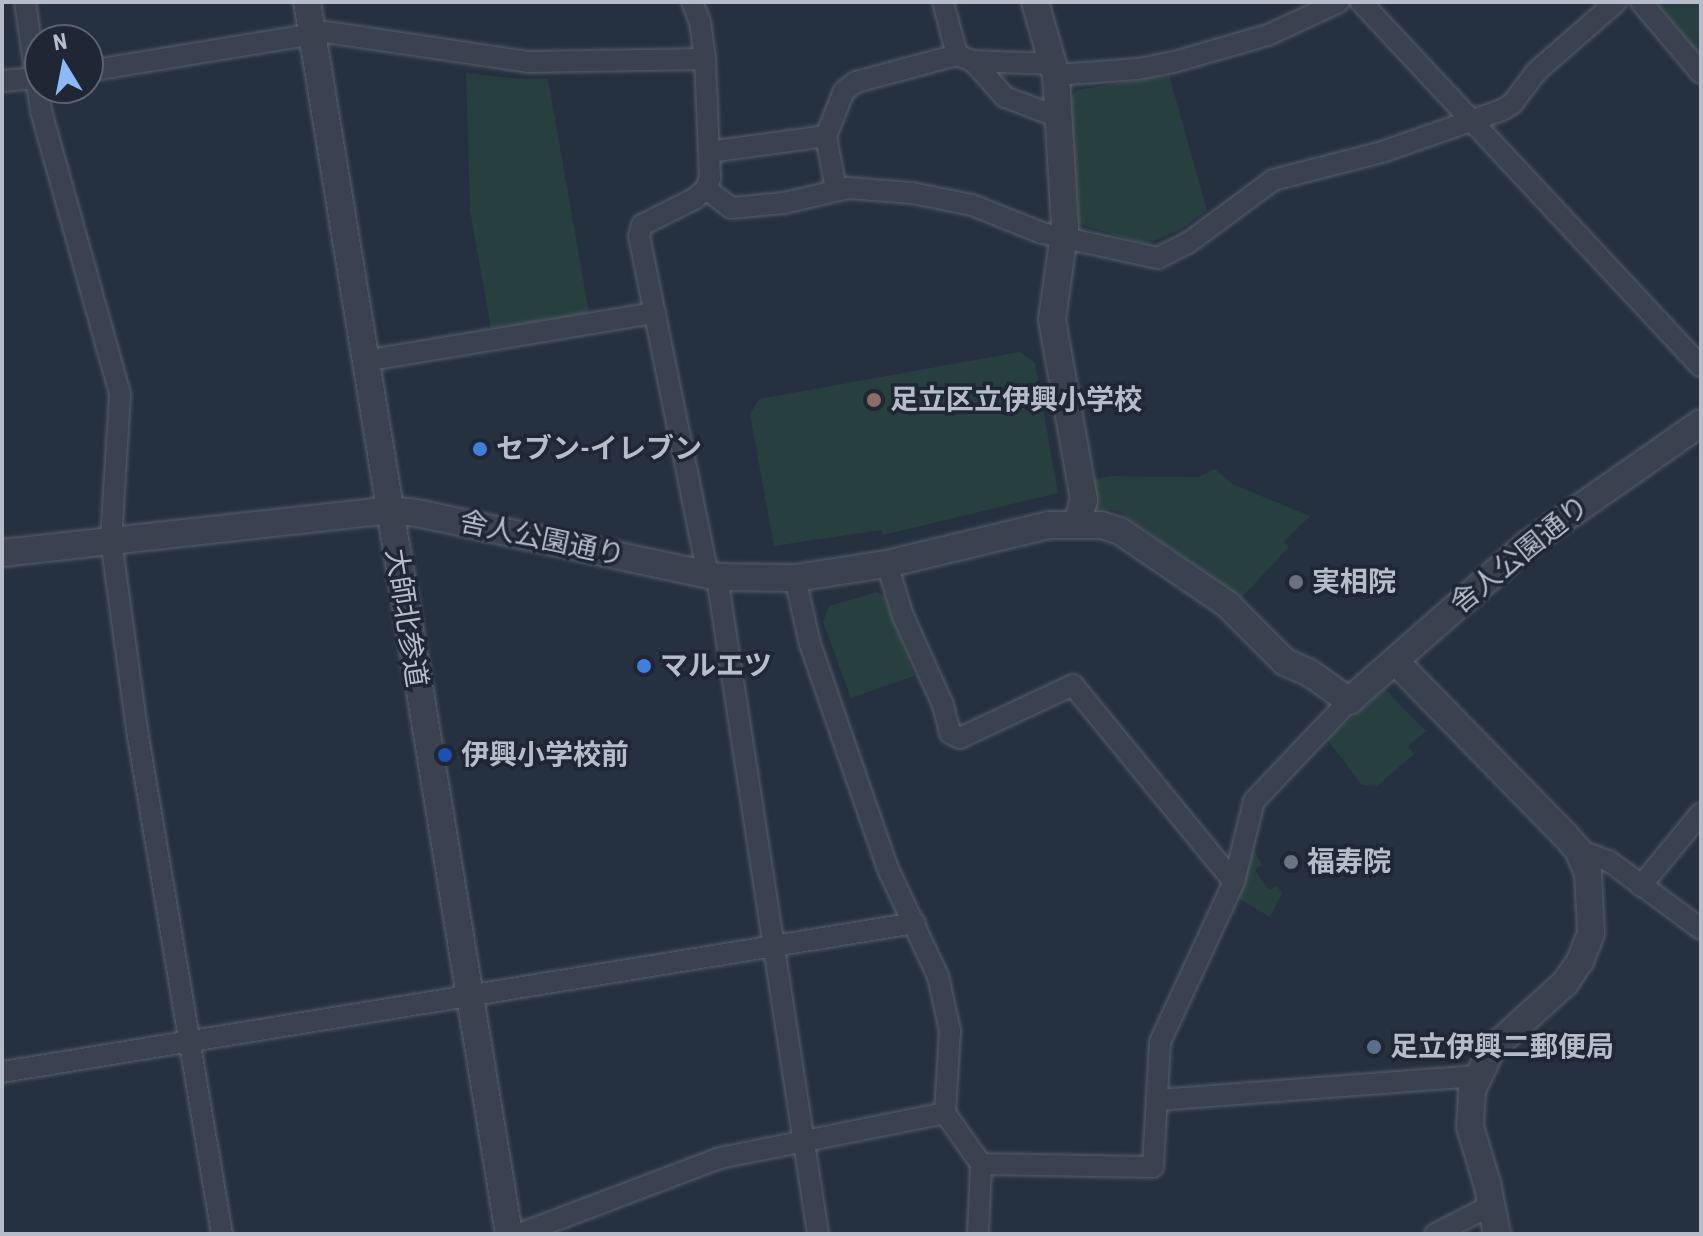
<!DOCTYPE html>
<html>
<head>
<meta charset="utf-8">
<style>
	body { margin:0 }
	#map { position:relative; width:1703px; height:1236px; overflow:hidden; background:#25313e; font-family:"Roboto Condensed","Noto Sans JP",sans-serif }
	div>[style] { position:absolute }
	.green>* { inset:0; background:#283f40 }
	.roads { filter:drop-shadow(0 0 2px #57606c) drop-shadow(0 0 2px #57606c) }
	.minor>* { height:20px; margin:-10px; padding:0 10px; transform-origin:10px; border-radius:10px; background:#39424e }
	.tertiary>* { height:26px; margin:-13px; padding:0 13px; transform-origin:13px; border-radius:13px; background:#39424e }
	.dots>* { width:22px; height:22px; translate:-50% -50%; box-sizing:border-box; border:4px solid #1e2733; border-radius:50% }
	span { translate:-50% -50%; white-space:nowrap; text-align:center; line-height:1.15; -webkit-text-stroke:7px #1e2733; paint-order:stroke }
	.poi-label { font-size:28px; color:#b5bdc9; font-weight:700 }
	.left { translate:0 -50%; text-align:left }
	.street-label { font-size:28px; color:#b5bdc9 }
	.frame { position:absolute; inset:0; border:4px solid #b5bdc9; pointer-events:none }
	.north { position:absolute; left:24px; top:24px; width:80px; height:80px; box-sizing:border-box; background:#1e2733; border:2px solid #5a636f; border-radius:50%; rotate:350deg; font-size:22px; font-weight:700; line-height:32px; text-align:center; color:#b5bdc9 }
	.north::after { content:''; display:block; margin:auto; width:28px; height:36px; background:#8dbaf6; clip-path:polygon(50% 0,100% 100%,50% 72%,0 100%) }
</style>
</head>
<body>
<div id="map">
	<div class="green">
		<div style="clip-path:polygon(1657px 2px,1701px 2px,1701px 56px)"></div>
		<div style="clip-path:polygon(466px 73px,518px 79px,548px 79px,589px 313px,491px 328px,470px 210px)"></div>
		<div style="clip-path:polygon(1169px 75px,1207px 210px,1180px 230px,1146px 244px,1079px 224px,1069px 100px,1077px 90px)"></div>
		<div style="clip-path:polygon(1020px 352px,1035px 363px,1058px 493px,883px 535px,881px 530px,774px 546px,750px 414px,759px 399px)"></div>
		<div style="clip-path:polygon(1215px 469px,1232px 484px,1310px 516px,1284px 542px,1289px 547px,1242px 597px,1119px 511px,1096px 508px,1090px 480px,1112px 476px,1198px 477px)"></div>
		<div style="clip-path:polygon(877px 592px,884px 596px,914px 676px,851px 698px,823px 622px,829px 606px)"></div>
		<div style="clip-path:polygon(1385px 689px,1426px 731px,1408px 746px,1414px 754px,1377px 786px,1362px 785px,1327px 739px)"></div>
		<div style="clip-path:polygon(1253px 850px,1262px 864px,1255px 870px,1269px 890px,1277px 886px,1282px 893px,1270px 917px,1238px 898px)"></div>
	</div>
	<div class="roads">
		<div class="minor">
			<div style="left:25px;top:2px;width:110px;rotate:81.6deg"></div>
			<div style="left:41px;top:111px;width:294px;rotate:74.4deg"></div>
			<div style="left:120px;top:394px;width:146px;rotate:93.5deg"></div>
			<div style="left:111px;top:540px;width:192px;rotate:82.2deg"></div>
			<div style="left:137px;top:730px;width:511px;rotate:80.43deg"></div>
			<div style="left:692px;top:2px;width:22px;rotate:68deg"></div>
			<div style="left:700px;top:22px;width:37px;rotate:82deg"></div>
			<div style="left:705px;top:59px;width:119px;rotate:87.6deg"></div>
			<div style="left:710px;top:178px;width:12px;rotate:110deg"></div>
			<div style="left:706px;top:189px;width:16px;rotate:140deg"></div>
			<div style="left:694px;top:199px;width:58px;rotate:153.4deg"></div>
			<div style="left:642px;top:225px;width:11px;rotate:105deg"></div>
			<div style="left:639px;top:236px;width:345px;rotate:78.5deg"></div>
			<div style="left:943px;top:2px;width:55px;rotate:75.2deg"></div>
			<div style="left:1361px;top:2px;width:498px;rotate:47deg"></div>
			<div style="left:1641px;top:2px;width:93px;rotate:49.8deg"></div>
			<div style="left:973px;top:61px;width:48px;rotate:48.4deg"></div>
			<div style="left:1005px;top:97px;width:57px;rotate:20.7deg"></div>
			<div style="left:88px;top:71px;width:241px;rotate:-9.3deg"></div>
			<div style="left:326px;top:32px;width:204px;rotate:8.4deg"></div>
			<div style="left:528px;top:62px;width:177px;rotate:-1deg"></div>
			<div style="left:1056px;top:75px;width:82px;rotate:-4.2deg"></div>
			<div style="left:1138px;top:69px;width:37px;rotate:-11deg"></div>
			<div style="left:1174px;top:62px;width:98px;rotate:-16deg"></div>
			<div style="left:1268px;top:35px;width:78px;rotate:-24.9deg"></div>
			<div style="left:2px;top:81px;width:38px;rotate:-5deg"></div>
			<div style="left:826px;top:136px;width:54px;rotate:79.3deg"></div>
			<div style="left:709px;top:152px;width:118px;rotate:-7.8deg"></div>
			<div style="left:826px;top:136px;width:48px;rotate:-68.2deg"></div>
			<div style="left:844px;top:91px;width:15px;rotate:-37deg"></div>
			<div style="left:856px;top:82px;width:105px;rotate:-15deg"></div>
			<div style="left:957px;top:55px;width:17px;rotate:21deg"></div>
			<div style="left:973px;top:61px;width:81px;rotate:2.1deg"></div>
			<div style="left:706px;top:189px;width:31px;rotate:37deg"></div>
			<div style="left:731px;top:208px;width:53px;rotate:-5.4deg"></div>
			<div style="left:784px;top:203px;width:66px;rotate:-13.2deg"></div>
			<div style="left:848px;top:188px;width:64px;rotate:4.5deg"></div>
			<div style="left:912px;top:193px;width:61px;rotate:11.3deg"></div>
			<div style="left:972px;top:205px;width:75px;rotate:21.8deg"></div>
			<div style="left:1042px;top:233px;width:119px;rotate:12.2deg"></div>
			<div style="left:1158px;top:258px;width:34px;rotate:-27deg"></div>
			<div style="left:1188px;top:243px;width:106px;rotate:-36.5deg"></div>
			<div style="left:1273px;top:180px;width:113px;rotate:-14.4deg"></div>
			<div style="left:1382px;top:152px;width:127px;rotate:-19.3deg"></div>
			<div style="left:1502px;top:110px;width:12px;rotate:-31deg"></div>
			<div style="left:1512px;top:104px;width:41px;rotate:-52.9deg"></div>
			<div style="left:1537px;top:71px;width:105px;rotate:-41.1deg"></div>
			<div style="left:364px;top:361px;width:295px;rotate:-9.4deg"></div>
			<div style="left:717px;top:577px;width:665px;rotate:81.26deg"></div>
			<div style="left:795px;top:578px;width:68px;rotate:77.2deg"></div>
			<div style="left:810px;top:644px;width:238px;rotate:70.9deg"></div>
			<div style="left:888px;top:869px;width:118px;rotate:65deg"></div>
			<div style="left:938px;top:976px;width:56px;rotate:77.7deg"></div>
			<div style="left:950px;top:1031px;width:82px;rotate:93.5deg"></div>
			<div style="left:1578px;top:850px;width:33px;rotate:20deg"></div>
			<div style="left:1609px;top:861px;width:114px;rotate:36.5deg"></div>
			<div style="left:1234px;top:882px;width:83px;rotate:-76.1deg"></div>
			<div style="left:1254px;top:801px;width:138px;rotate:-46.5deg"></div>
			<div style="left:1641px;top:886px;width:94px;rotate:-50.6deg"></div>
			<div style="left:2px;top:1072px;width:925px;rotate:-9.27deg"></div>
			<div style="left:1158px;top:1100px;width:319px;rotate:-4.3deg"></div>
			<div style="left:519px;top:1234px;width:215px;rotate:-20.7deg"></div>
			<div style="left:720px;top:1158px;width:229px;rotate:-11.3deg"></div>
			<div style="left:945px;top:1113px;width:62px;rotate:54.8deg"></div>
			<div style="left:981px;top:1164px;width:172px;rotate:1deg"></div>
			<div style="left:1153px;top:1167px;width:125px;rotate:-86.8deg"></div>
			<div style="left:1160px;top:1042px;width:176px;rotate:-65.2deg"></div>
			<div style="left:1234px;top:882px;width:254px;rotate:-129.3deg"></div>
			<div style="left:1073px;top:685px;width:125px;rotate:154.9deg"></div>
			<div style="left:960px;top:738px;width:11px;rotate:-153deg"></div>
			<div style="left:950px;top:733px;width:29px;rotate:-104deg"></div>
			<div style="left:943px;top:705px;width:98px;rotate:-114.2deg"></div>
			<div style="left:903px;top:616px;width:54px;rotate:-107.1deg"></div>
			<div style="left:978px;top:1234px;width:70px;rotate:-87.5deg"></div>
			<div style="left:1435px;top:1234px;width:64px;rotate:-27deg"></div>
		</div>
		<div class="tertiary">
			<div style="left:307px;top:2px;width:1248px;rotate:80.69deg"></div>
			<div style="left:1035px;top:2px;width:76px;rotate:74deg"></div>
			<div style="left:1056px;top:75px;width:152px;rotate:86.6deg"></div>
			<div style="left:1065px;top:227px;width:94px;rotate:98deg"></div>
			<div style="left:1052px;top:320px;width:183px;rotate:79.9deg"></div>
			<div style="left:1084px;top:500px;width:24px;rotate:107deg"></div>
			<div style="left:2px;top:553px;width:389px;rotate:-6.3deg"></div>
			<div style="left:389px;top:510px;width:28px;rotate:6deg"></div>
			<div style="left:417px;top:513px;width:307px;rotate:12deg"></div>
			<div style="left:717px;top:577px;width:78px;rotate:0.7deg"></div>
			<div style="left:795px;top:578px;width:93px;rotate:-8.7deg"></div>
			<div style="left:887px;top:564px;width:167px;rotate:-13.5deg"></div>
			<div style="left:1049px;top:525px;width:52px"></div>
			<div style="left:1101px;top:525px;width:20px;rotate:18deg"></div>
			<div style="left:1120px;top:531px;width:130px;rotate:34.3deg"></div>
			<div style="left:1227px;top:604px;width:82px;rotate:45deg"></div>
			<div style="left:1285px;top:662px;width:27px;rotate:24deg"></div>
			<div style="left:1310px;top:673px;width:48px;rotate:35.7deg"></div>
			<div style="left:1349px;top:701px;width:238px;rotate:-41.3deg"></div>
			<div style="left:1528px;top:544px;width:211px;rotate:-35deg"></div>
			<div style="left:1395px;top:661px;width:243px;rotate:45.7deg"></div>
			<div style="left:1565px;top:835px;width:20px;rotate:49deg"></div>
			<div style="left:1578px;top:850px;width:25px;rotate:67deg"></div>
			<div style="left:1588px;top:873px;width:60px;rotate:87.1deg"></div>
			<div style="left:1591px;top:933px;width:30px;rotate:111deg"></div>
			<div style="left:1580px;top:961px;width:27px;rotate:124deg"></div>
			<div style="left:1565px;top:983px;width:100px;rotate:137.8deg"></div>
			<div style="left:1491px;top:1050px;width:45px;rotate:114.9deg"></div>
			<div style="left:1472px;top:1091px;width:36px;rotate:93deg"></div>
			<div style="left:1470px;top:1127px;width:59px;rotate:73.1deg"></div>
			<div style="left:1487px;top:1183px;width:52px;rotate:78.9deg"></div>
		</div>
	</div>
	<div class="dots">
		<div style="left:874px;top:400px;background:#8d6e63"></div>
		<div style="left:480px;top:449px;background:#3f7fe0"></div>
		<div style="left:1296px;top:582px;background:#6b7280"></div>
		<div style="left:644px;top:666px;background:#3f7fe0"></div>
		<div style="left:445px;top:755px;background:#1a4fb4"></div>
		<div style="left:1291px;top:862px;background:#6b7280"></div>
		<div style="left:1374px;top:1047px;background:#5c6f8a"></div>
	</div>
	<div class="poi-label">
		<span class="left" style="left:890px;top:400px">足立区立伊興小学校</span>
		<span class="left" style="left:496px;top:449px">セブン-イレブン</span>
		<span class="left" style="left:1312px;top:582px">実相院</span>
		<span class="left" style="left:660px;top:666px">マルエツ</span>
		<span class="left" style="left:461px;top:755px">伊興小学校前</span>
		<span class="left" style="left:1307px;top:862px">福寿院</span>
		<span class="left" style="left:1390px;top:1047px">足立伊興二郵便局</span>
	</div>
	<div class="street-label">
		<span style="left:542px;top:539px;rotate:12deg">舎人公園通り</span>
		<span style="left:1520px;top:555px;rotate:-39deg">舎人公園通り</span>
		<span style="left:406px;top:618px;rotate:81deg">大師北参道</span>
	</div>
	<div class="frame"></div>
	<div class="north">N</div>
</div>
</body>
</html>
